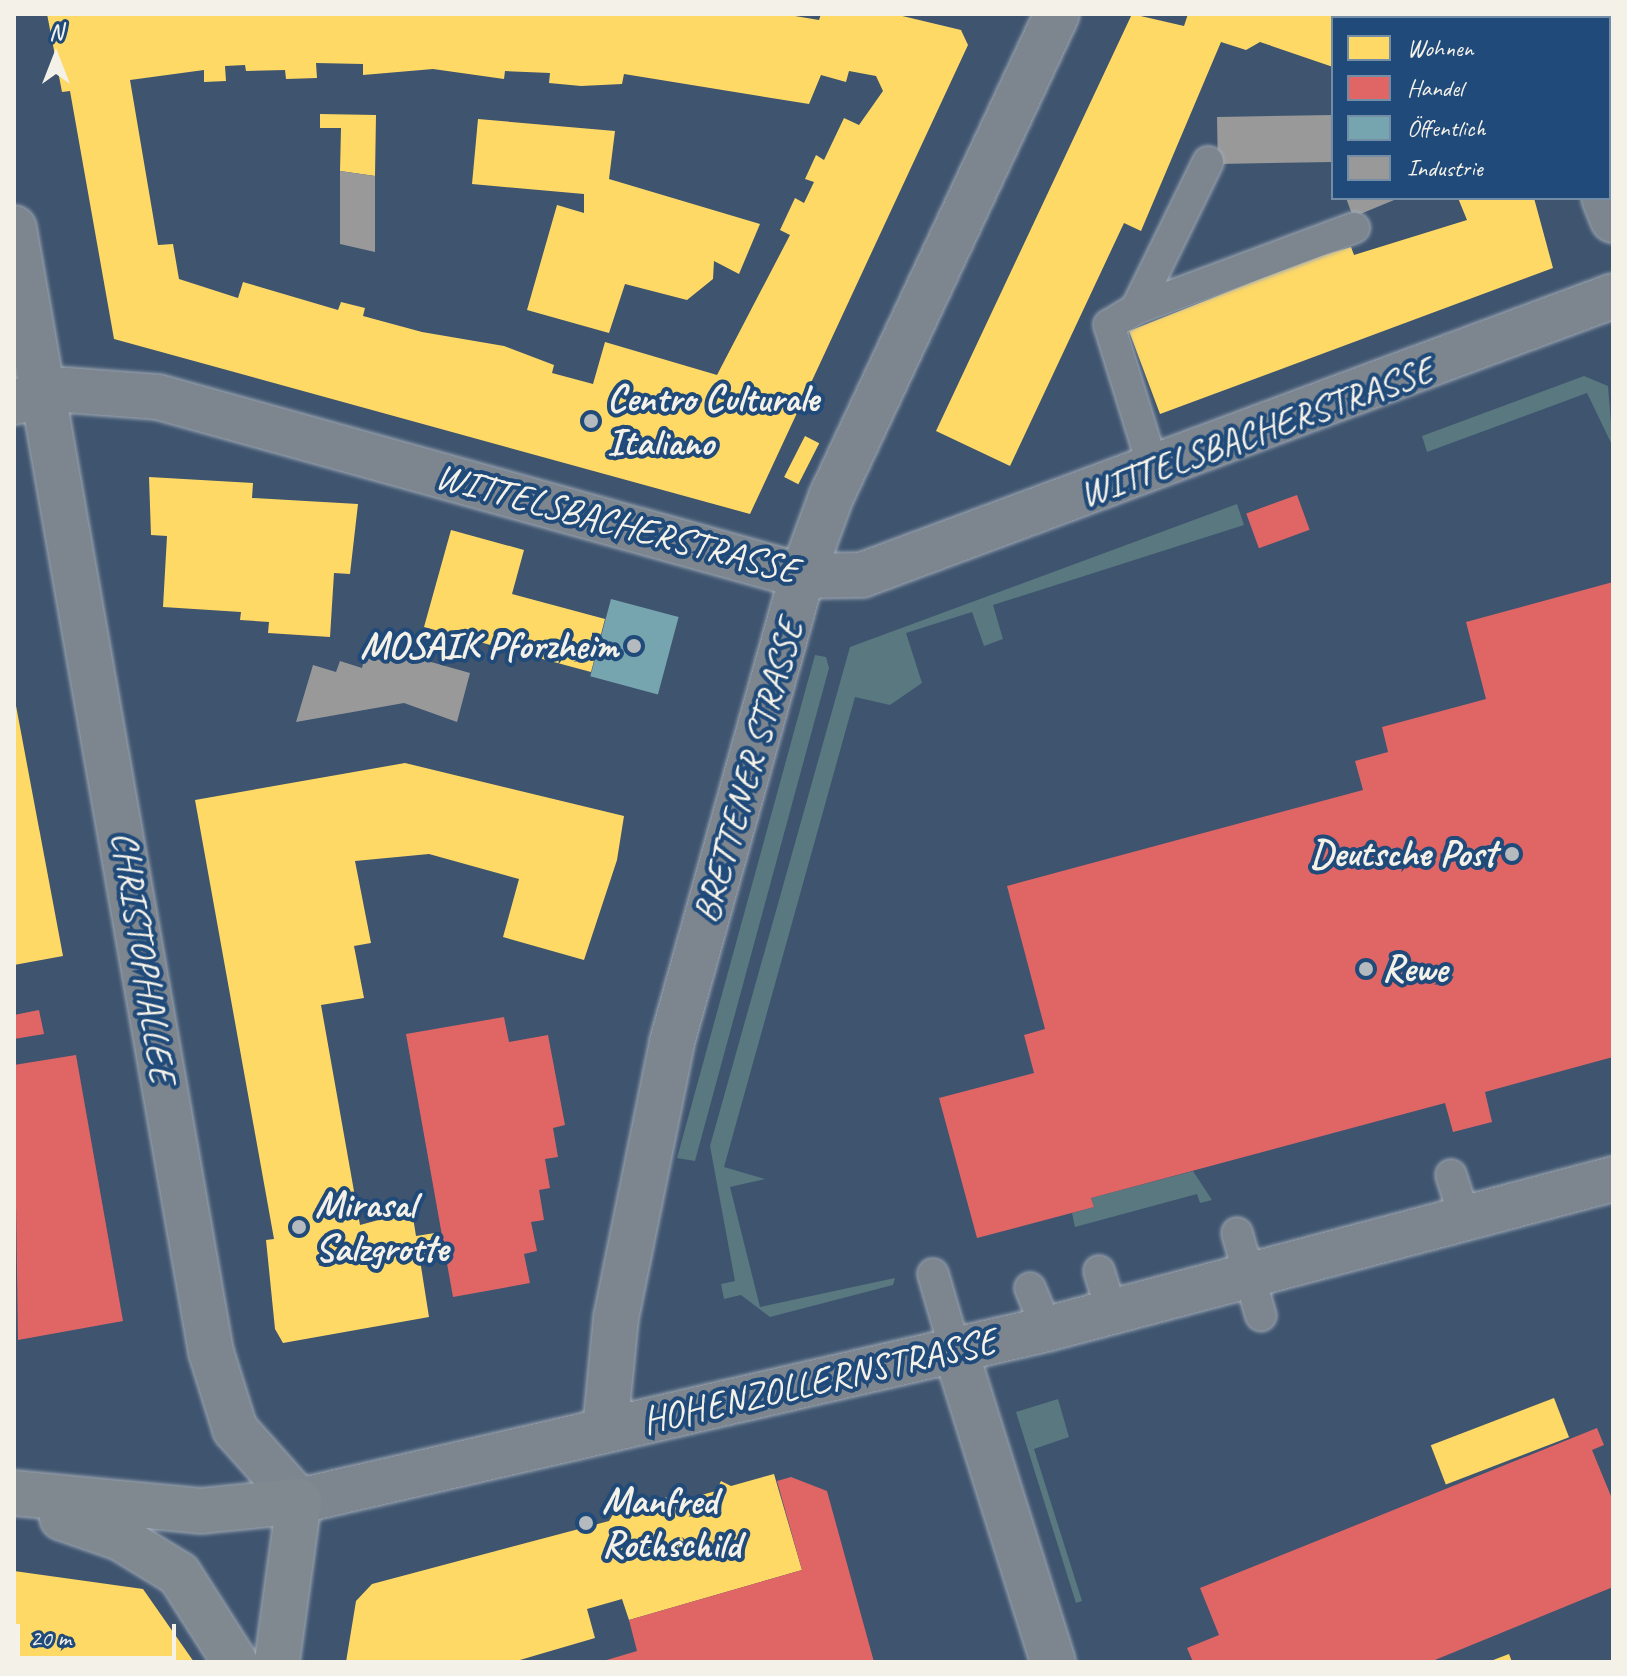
<!DOCTYPE html>
<html>
<head>
<meta charset="utf-8">
<style>
	body { margin:0 }
	#map { position:relative; width:1627px; height:1676px; overflow:hidden; background:#3e546f; font-family:Caveat,sans-serif }
	div>[style] { position:absolute }
	.green>* { inset:0; background:#59787f }
	.homes>* { inset:0; background:#ffd966; transform-origin:0 0 }
	.shops>* { inset:0; background:#e06666; transform-origin:0 0 }
	.public>* { inset:0; background:#76a5af; transform-origin:0 0 }
	.industry>* { inset:0; background:#999; transform-origin:0 0 }
	.roads { filter:drop-shadow(0 0 2px #a0a9b4) drop-shadow(0 0 2px #a0a9b4) }
	.service>* { height:30px; margin:-15px; padding:0 15px; transform-origin:15px; border-radius:15px; background:#7d868f }
	.minor>* { height:44px; margin:-22px; padding:0 22px; transform-origin:22px; border-radius:22px; background:#7d868f }
	.secondary>* { height:44px; margin:-22px; padding:0 22px; transform-origin:22px; border-radius:22px; background:#7d868f }
	.primary>* { height:44px; margin:-22px; padding:0 22px; transform-origin:22px; border-radius:22px; background:#818990 }
	.dots>* { width:22px; height:22px; translate:-50% -50%; box-sizing:border-box; border:4px solid #1f4a7a; border-radius:50% }
	span { translate:-50% -50%; white-space:nowrap; text-align:center; line-height:1.15; -webkit-text-stroke:8px #1f4a7a; paint-order:stroke }
	.poi-label { font-size:38px; color:#f4f1e8; font-weight:700 }
	.left { translate:0 -50%; text-align:left }
	.right { translate:-100% -50%; text-align:right }
	.street-label { font-size:38px; color:#f4f1e8 }
	.frame { position:absolute; inset:0; border:16px solid #f4f1e8; pointer-events:none }
	.legend { position:absolute; left:1331px; top:16px; width:280px; height:184px; box-sizing:border-box; background:#1f4a7a; border:2px solid #748da6; margin:0; padding:10px 14px; list-style:none; font-size:24px; color:#f4f1e8 }
	.legend li { display:flex; align-items:center; gap:16px; height:40px }
	.legend b { width:40px; border:2px solid #748da6 }
	.north { position:absolute; left:16px; top:16px; width:80px; height:80px; -webkit-text-stroke:6px #1f4a7a; paint-order:stroke; rotate:0deg; font-size:22px; font-weight:700; line-height:32px; text-align:center; color:#f4f1e8 }
	.north::after { content:''; display:block; margin:auto; width:28px; height:36px; background:#f4f1e8; clip-path:polygon(50% 0,100% 100%,50% 72%,0 100%) }
	.scale { position:absolute; left:16px; top:1624px; width:160px; height:36px; box-sizing:border-box; border:4px solid #f4f1e8; border-top:0; padding-left:10px; font-size:24px; line-height:28px; white-space:nowrap; color:#f4f1e8; -webkit-text-stroke:6px #1f4a7a; paint-order:stroke }
</style>
</head>
<body>
<div id="map">
	<div class="green">
		<div style="clip-path:polygon(1584px 376px,1608px 386px,1613px 447px,1587px 393px,1427px 452px,1422px 436px)"></div>
		<div style="clip-path:polygon(1237px 504px,1244px 525px,993px 605px,1003px 639px,984px 646px,972px 612px,906px 633px,922px 683px,890px 705px,855px 697px,724px 1167px,765px 1179px,730px 1187px,760px 1307px,895px 1278px,893px 1285px,770px 1317px,741px 1295px,724px 1299px,721px 1284px,735px 1281px,710px 1146px,850px 647px)"></div>
		<div style="clip-path:polygon(815px 655px,826px 657px,829px 668px,695px 1161px,677px 1158px)"></div>
		<div style="clip-path:polygon(1193px 1171px,1212px 1200px,1200px 1203px,1197px 1194px,1075px 1227px,1072px 1213px,1094px 1207px,1091px 1198px)"></div>
		<div style="clip-path:polygon(1058px 1399px,1069px 1437px,1034px 1449px,1082px 1601px,1076px 1603px,1016px 1412px)"></div>
	</div>
	<div class="homes">
		<div style="clip-path:polygon(evenodd,47px 14px,783px 14px,819px 20px,821px 14px,894px 14px,961px 30px,968px 45px,750px 514px,114px 339px,70px 91px,62px 92px,47px 14px,316px 63px,363px 64px,363px 75px,433px 69px,504px 79px,505px 71px,550px 73px,549px 83px,581px 86px,622px 84px,624px 74px,809px 104px,821px 75px,846px 82px,849px 71px,876px 76px,883px 91px,859px 125px,844px 118px,824px 160px,816px 155px,805px 179px,814px 182px,804px 203px,795px 198px,780px 230px,790px 235px,717px 375px,605px 342px,593px 384px,552px 373px,554px 365px,504px 346px,422px 332px,363px 316px,365px 308px,341px 302px,338px 310px,243px 282px,238px 298px,179px 279px,173px 244px,158px 245px,130px 80px,204px 70px,204px 82px,226px 81px,225px 66px,245px 65px,246px 71px,285px 70px,286px 79px,317px 78px,316px 63px)"></div>
		<div style="clip-path:polygon(1132px 14px,1184px 26px,1188px 14px,1461px 17px,1333px 18px,1333px 67px,1260px 42px,1246px 50px,1221px 42px,1141px 231px,1124px 223px,1010px 466px,936px 431px)"></div>
		<div style="clip-path:polygon(320px 114px,376px 115px,375px 176px,340px 171px,341px 128px,320px 128px)"></div>
		<div style="clip-path:polygon(478px 119px,615px 131px,609px 179px,760px 224px,739px 274px,714px 261px,713px 279px,687px 300px,625px 284px,609px 333px,527px 310px,557px 205px,584px 213px,584px 194px,472px 184px)"></div>
		<div style="clip-path:polygon(1458px 198px,1534px 198px,1553px 268px,1160px 414px,1129px 331px,1313px 258px,1351px 247px,1354px 255px,1467px 220px)"></div>
		<div style="left:805px;top:436px;width:16px;height:46px;rotate:27deg"></div>
		<div style="clip-path:polygon(149px 477px,253px 483px,252px 498px,358px 504px,350px 574px,334px 573px,330px 637px,268px 633px,269px 622px,240px 620px,241px 612px,163px 607px,167px 536px,151px 535px)"></div>
		<div style="clip-path:polygon(451px 530px,524px 550px,512px 594px,605px 619px,591px 672px,424px 627px)"></div>
		<div style="clip-path:polygon(14px 695px,63px 956px,14px 965px)"></div>
		<div style="clip-path:polygon(405px 763px,624px 816px,617px 860px,584px 960px,503px 937px,519px 879px,429px 854px,355px 861px,371px 943px,354px 946px,364px 998px,321px 1005px,360px 1225px,412px 1211px,416px 1236px,435px 1233px,439px 1257px,420px 1260px,429px 1317px,283px 1343px,275px 1329px,266px 1240px,274px 1239px,195px 800px)"></div>
		<div style="left:1554px;top:1398px;width:42px;height:132px;rotate:69deg"></div>
		<div style="clip-path:polygon(774px 1474px,802px 1570px,629px 1620px,622px 1599px,587px 1609px,595px 1638px,513px 1662px,346px 1662px,356px 1601px,372px 1584px,609px 1521px,615px 1511px,625px 1517px,661px 1507px,666px 1497px,676px 1502px,716px 1491px,721px 1481px,731px 1486px)"></div>
		<div style="clip-path:polygon(14px 1571px,143px 1589px,194px 1662px,14px 1662px)"></div>
		<div style="clip-path:polygon(1509px 1654px,1512px 1662px,1488px 1662px)"></div>
	</div>
	<div class="shops">
		<div style="left:1297px;top:495px;width:37px;height:54px;rotate:70deg"></div>
		<div style="clip-path:polygon(1613px 582px,1613px 1057px,1485px 1092px,1492px 1122px,1453px 1132px,1445px 1103px,1091px 1198px,1094px 1207px,977px 1238px,939px 1098px,1034px 1073px,1024px 1035px,1045px 1029px,1007px 886px,1363px 790px,1355px 761px,1388px 752px,1382px 727px,1486px 699px,1466px 622px)"></div>
		<div style="clip-path:polygon(39px 1010px,44px 1034px,14px 1039px,14px 1015px)"></div>
		<div style="clip-path:polygon(504px 1017px,509px 1042px,548px 1035px,565px 1125px,553px 1128px,558px 1157px,545px 1159px,550px 1188px,539px 1190px,544px 1220px,531px 1222px,537px 1251px,524px 1254px,530px 1283px,453px 1297px,406px 1034px)"></div>
		<div style="clip-path:polygon(76px 1055px,123px 1321px,18px 1340px,14px 1065px)"></div>
		<div style="clip-path:polygon(1597px 1428px,1604px 1445px,1592px 1450px,1613px 1501px,1613px 1587px,1430px 1662px,1193px 1662px,1187px 1648px,1219px 1635px,1200px 1588px)"></div>
		<div style="clip-path:polygon(791px 1477px,827px 1491px,874px 1662px,600px 1662px,637px 1651px,629px 1620px,802px 1570px,777px 1481px)"></div>
	</div>
	<div class="public">
		<div style="left:611px;top:599px;width:70px;height:80px;rotate:15deg"></div>
	</div>
	<div class="industry">
		<div style="left:1332px;top:115px;width:47px;height:115px;rotate:89deg"></div>
		<div style="clip-path:polygon(340px 171px,375px 176px,375px 252px,340px 244px)"></div>
		<div style="clip-path:polygon(1346px 198px,1399px 198px,1353px 217px)"></div>
		<div style="clip-path:polygon(392px 651px,470px 673px,457px 722px,404px 703px,296px 722px,313px 665px,336px 672px,340px 661px,362px 668px,365px 655px,389px 663px)"></div>
	</div>
	<div class="roads">
		<div class="service">
			<div style="left:1136px;top:309px;width:233px;rotate:-20.4deg"></div>
			<div style="left:1154px;top:470px;width:152px;rotate:-107.2deg"></div>
			<div style="left:1109px;top:325px;width:31px;rotate:-31deg"></div>
			<div style="left:1136px;top:309px;width:164px;rotate:-63.9deg"></div>
			<div style="left:1451px;top:1175px;width:46px;rotate:72.3deg"></div>
			<div style="left:1237px;top:1233px;width:86px;rotate:73.9deg"></div>
			<div style="left:1099px;top:1271px;width:44px;rotate:72.8deg"></div>
			<div style="left:933px;top:1274px;width:78px;rotate:73.7deg"></div>
			<div style="left:1030px;top:1288px;width:44px;rotate:67.5deg"></div>
		</div>
		<div class="minor">
			<div style="left:14px;top:228px;width:1141px;rotate:80.06deg"></div>
			<div style="left:211px;top:1352px;width:81px;rotate:72.7deg"></div>
			<div style="left:235px;top:1429px;width:96px;rotate:48.4deg"></div>
			<div style="left:14px;top:402px;width:53px;rotate:-13deg"></div>
			<div style="left:66px;top:390px;width:92px;rotate:4.4deg"></div>
			<div style="left:158px;top:397px;width:668px;rotate:15.53deg"></div>
			<div style="left:802px;top:576px;width:60px;rotate:-1deg"></div>
			<div style="left:862px;top:575px;width:801px;rotate:-20.38deg"></div>
			<div style="left:955px;top:1349px;width:328px;rotate:72.6deg"></div>
			<div style="left:605px;top:1430px;width:113px;rotate:-84.4deg"></div>
			<div style="left:616px;top:1318px;width:282px;rotate:-78.5deg"></div>
			<div style="left:672px;top:1042px;width:484px;rotate:-74.4deg"></div>
			<div style="left:802px;top:576px;width:84px;rotate:-69.8deg"></div>
			<div style="left:831px;top:497px;width:533px;rotate:-64.92deg"></div>
		</div>
		<div class="secondary">
			<div style="left:1525px;top:14px;width:4px;rotate:63deg"></div>
			<div style="left:1604px;top:198px;width:24px;rotate:68deg"></div>
			<div style="left:299px;top:1501px;width:768px;rotate:-12.95deg"></div>
			<div style="left:1047px;top:1329px;width:586px;rotate:-14.84deg"></div>
		</div>
		<div class="primary">
			<div style="left:14px;top:1493px;width:188px;rotate:5.5deg"></div>
			<div style="left:201px;top:1511px;width:99px;rotate:-5.8deg"></div>
			<div style="left:299px;top:1501px;width:162px;rotate:97.8deg"></div>
			<div style="left:62px;top:1518px;width:61px;rotate:19deg"></div>
			<div style="left:120px;top:1538px;width:69px;rotate:31.4deg"></div>
			<div style="left:179px;top:1574px;width:104px;rotate:57.5deg"></div>
		</div>
	</div>
	<div class="dots">
		<div style="left:591px;top:421px;background:#b4babe"></div>
		<div style="left:634px;top:646px;background:#b4babe"></div>
		<div style="left:1512px;top:854px;background:#b4babe"></div>
		<div style="left:1366px;top:969px;background:#b4babe"></div>
		<div style="left:299px;top:1227px;background:#b4babe"></div>
		<div style="left:586px;top:1523px;background:#b4babe"></div>
	</div>
	<div class="poi-label">
		<span class="left" style="left:607px;top:421px">Centro Culturale<br>Italiano</span>
		<span class="right" style="left:618px;top:646px">MOSAIK Pforzheim</span>
		<span class="right" style="left:1496px;top:854px">Deutsche Post</span>
		<span class="left" style="left:1382px;top:969px">Rewe</span>
		<span class="left" style="left:315px;top:1227px">Mirasal<br>Salzgrotte</span>
		<span class="left" style="left:602px;top:1523px">Manfred<br>Rothschild</span>
	</div>
	<div class="street-label">
		<span style="left:1256px;top:432px;rotate:-20deg">WITTELSBACHERSTRASSE</span>
		<span style="left:617px;top:523px;rotate:15deg">WITTELSBACHERSTRASSE</span>
		<span style="left:748px;top:771px;rotate:-74deg">BRETTENER STRASSE</span>
		<span style="left:144px;top:957px;rotate:81deg">CHRISTOPHALLEE</span>
		<span style="left:819px;top:1381px;rotate:-13deg">HOHENZOLLERNSTRASSE</span>
	</div>
	<div class="frame"></div>
	<ul class="legend">
	<li><b style="height:22px;background:#ffd966"></b>Wohnen</li>
	<li><b style="height:22px;background:#e06666"></b>Handel</li>
	<li><b style="height:22px;background:#76a5af"></b>Öffentlich</li>
	<li><b style="height:22px;background:#999"></b>Industrie</li>
	</ul>
	<div class="north">N</div>
	<div class="scale">20 m</div>
</div>
</body>
</html>
